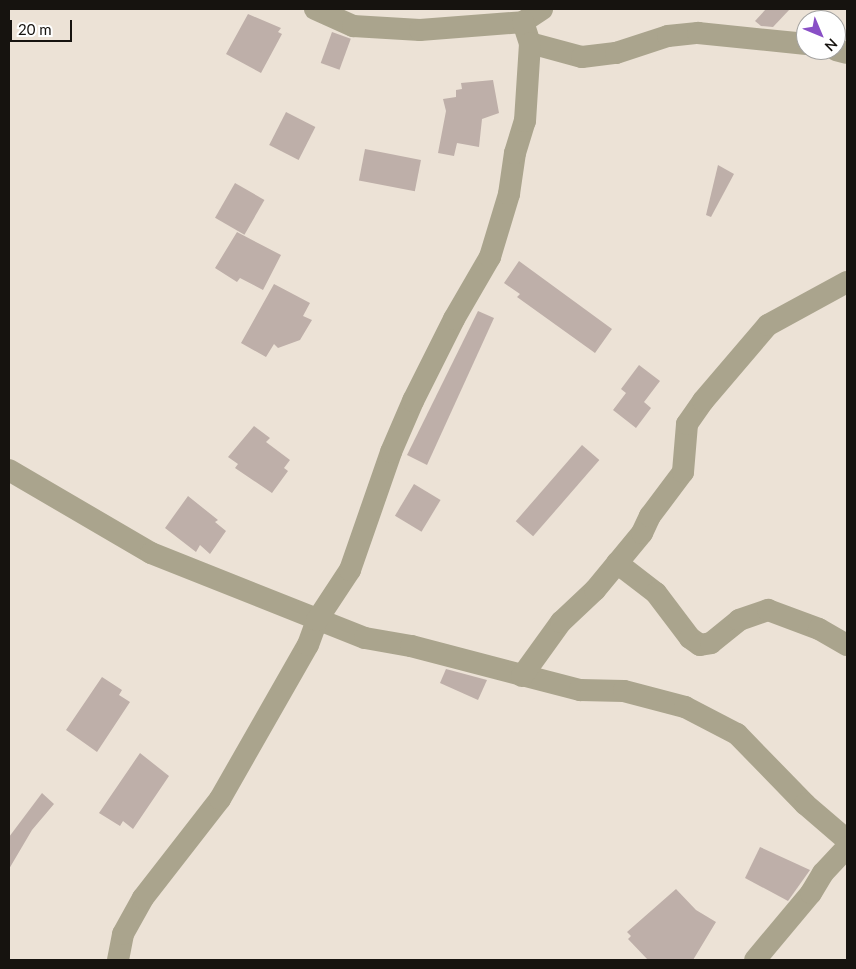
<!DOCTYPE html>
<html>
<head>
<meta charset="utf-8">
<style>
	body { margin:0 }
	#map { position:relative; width:856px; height:969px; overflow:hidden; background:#ece2d6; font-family:Lato,sans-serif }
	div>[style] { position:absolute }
	.building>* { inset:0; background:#beafa9; transform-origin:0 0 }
	.minor>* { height:22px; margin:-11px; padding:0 11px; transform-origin:11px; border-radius:11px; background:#aaa48d }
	span { translate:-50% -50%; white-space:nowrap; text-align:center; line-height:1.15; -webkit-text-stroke:4px #fff; paint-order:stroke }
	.frame { position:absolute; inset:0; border:10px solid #16130f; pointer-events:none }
	.north { position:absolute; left:796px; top:10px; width:50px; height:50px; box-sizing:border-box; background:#fff; border:1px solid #a2a19f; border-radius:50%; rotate:135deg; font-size:14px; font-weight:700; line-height:20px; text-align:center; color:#16130f }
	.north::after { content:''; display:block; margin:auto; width:18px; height:22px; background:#894fc6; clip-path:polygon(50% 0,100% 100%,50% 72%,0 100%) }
	.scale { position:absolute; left:10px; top:20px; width:62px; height:22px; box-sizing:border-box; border:2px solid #16130f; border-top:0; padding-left:6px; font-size:15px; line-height:18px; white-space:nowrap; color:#16130f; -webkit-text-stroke:4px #fff; paint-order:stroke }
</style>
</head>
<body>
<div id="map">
	<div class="building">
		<div style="clip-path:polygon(766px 9px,790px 9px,773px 27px,761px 26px,755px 21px)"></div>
		<div style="clip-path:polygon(248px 14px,281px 28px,278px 32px,282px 34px,261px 73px,226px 54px)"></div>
		<div style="left:332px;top:32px;width:20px;height:33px;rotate:20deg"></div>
		<div style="clip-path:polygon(493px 80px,499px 113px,482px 119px,479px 147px,457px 143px,454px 156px,438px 153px,446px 111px,443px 99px,456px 97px,456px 90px,462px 89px,461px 83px)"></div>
		<div style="left:286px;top:112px;width:33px;height:37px;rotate:27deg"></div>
		<div style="left:365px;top:149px;width:57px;height:32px;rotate:11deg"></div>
		<div style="clip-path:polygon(718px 165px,734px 174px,711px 217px,706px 215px)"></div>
		<div style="left:235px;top:183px;width:34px;height:40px;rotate:30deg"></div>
		<div style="clip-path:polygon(237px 232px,281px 255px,263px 290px,240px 278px,237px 282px,215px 268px)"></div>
		<div style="clip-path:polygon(519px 261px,612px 329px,595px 353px,517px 297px,520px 294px,504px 283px)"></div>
		<div style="clip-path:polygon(274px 284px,310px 303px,303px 316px,312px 320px,300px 340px,278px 348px,274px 344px,266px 357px,241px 343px)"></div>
		<div style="clip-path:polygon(478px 311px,494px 318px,427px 465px,407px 455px)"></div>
		<div style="clip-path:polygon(639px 365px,660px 381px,644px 402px,651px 408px,636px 428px,613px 410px,626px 393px,621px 389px)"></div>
		<div style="clip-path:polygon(254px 426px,270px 438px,266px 442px,290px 460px,284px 468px,288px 471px,272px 493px,235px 468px,238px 464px,228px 457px)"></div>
		<div style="left:582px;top:445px;width:23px;height:101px;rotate:41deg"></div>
		<div style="left:414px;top:484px;width:31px;height:37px;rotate:31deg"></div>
		<div style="clip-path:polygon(188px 496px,218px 520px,215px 522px,226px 531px,210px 554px,200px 545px,196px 552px,165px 528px)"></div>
		<div style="clip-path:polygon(446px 669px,487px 680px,478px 700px,440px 683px)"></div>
		<div style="clip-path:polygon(102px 677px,122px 690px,119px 695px,130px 702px,97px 752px,66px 730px)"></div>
		<div style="clip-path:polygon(140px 753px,169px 776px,133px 829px,123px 821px,120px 826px,99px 813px)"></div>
		<div style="clip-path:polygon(42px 793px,54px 804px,32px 830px,9px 869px,9px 837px)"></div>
		<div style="clip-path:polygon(760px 847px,810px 870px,788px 901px,745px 878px)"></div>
		<div style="clip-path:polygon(676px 889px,696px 910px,716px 922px,693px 960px,648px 960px,628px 939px,631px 936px,627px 932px)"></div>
	</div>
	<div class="minor">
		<div style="left:315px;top:9px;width:42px;rotate:24.1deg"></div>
		<div style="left:353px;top:26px;width:67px;rotate:3.4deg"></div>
		<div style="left:420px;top:30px;width:103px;rotate:-4.4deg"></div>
		<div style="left:523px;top:22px;width:23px;rotate:-34deg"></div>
		<div style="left:523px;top:22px;width:22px;rotate:72deg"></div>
		<div style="left:530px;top:43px;width:54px;rotate:15.1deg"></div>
		<div style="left:582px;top:57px;width:34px;rotate:-7deg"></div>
		<div style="left:616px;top:53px;width:55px;rotate:-18.1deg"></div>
		<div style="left:668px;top:36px;width:30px;rotate:-6deg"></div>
		<div style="left:698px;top:33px;width:109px;rotate:5.8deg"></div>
		<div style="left:836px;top:50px;width:11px;rotate:15deg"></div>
		<div style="left:9px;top:470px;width:164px;rotate:30.3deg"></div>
		<div style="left:151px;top:553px;width:230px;rotate:21.7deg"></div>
		<div style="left:365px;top:638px;width:47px;rotate:9.9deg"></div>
		<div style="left:411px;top:646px;width:175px;rotate:14.6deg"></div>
		<div style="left:580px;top:690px;width:44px;rotate:1.3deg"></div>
		<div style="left:624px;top:691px;width:63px;rotate:14.7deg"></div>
		<div style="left:685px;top:707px;width:59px;rotate:27.4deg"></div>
		<div style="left:737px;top:734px;width:98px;rotate:45.8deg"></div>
		<div style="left:805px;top:804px;width:55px;rotate:40.6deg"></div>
		<div style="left:617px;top:563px;width:49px;rotate:37.6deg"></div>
		<div style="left:656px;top:593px;width:56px;rotate:52.9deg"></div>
		<div style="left:690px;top:638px;width:12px;rotate:35deg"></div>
		<div style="left:700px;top:645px;width:11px;rotate:-10deg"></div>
		<div style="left:711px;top:643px;width:36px;rotate:-39deg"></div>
		<div style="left:739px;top:620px;width:31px;rotate:-19deg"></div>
		<div style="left:768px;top:610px;width:54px;rotate:20.4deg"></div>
		<div style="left:819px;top:629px;width:32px;rotate:30deg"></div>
		<div style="left:522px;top:676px;width:67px;rotate:-54.2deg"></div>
		<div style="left:561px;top:622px;width:47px;rotate:-43.3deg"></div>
		<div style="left:595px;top:590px;width:74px;rotate:-50.5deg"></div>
		<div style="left:642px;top:533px;width:19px;rotate:-65deg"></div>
		<div style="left:650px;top:516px;width:55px;rotate:-53.1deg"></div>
		<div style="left:683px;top:472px;width:48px;rotate:-85.2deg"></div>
		<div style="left:687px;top:424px;width:28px;rotate:-55deg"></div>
		<div style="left:703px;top:401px;width:100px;rotate:-49.5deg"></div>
		<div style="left:768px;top:325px;width:90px;rotate:-28.6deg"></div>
		<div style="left:118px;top:960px;width:26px;rotate:-79deg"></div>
		<div style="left:123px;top:934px;width:41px;rotate:-60.9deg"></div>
		<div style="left:143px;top:898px;width:125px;rotate:-52.1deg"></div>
		<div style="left:220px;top:799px;width:177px;rotate:-60.3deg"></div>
		<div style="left:308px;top:645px;width:27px;rotate:-70deg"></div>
		<div style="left:317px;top:620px;width:60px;rotate:-56.6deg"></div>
		<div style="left:350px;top:570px;width:125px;rotate:-70.8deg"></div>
		<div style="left:391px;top:452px;width:56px;rotate:-66.7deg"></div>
		<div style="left:413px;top:401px;width:92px;rotate:-63.4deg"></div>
		<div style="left:454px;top:319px;width:72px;rotate:-59.9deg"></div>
		<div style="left:490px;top:257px;width:66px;rotate:-73.2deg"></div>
		<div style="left:509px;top:194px;width:41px;rotate:-81.7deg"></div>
		<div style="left:515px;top:153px;width:34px;rotate:-73deg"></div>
		<div style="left:525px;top:121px;width:78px;rotate:-86.3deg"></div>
		<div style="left:755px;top:960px;width:87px;rotate:-50.1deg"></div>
		<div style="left:811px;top:893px;width:23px;rotate:-59deg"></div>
		<div style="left:823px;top:873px;width:35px;rotate:-47deg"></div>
	</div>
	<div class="frame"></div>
	<div class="north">N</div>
	<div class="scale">20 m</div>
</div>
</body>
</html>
